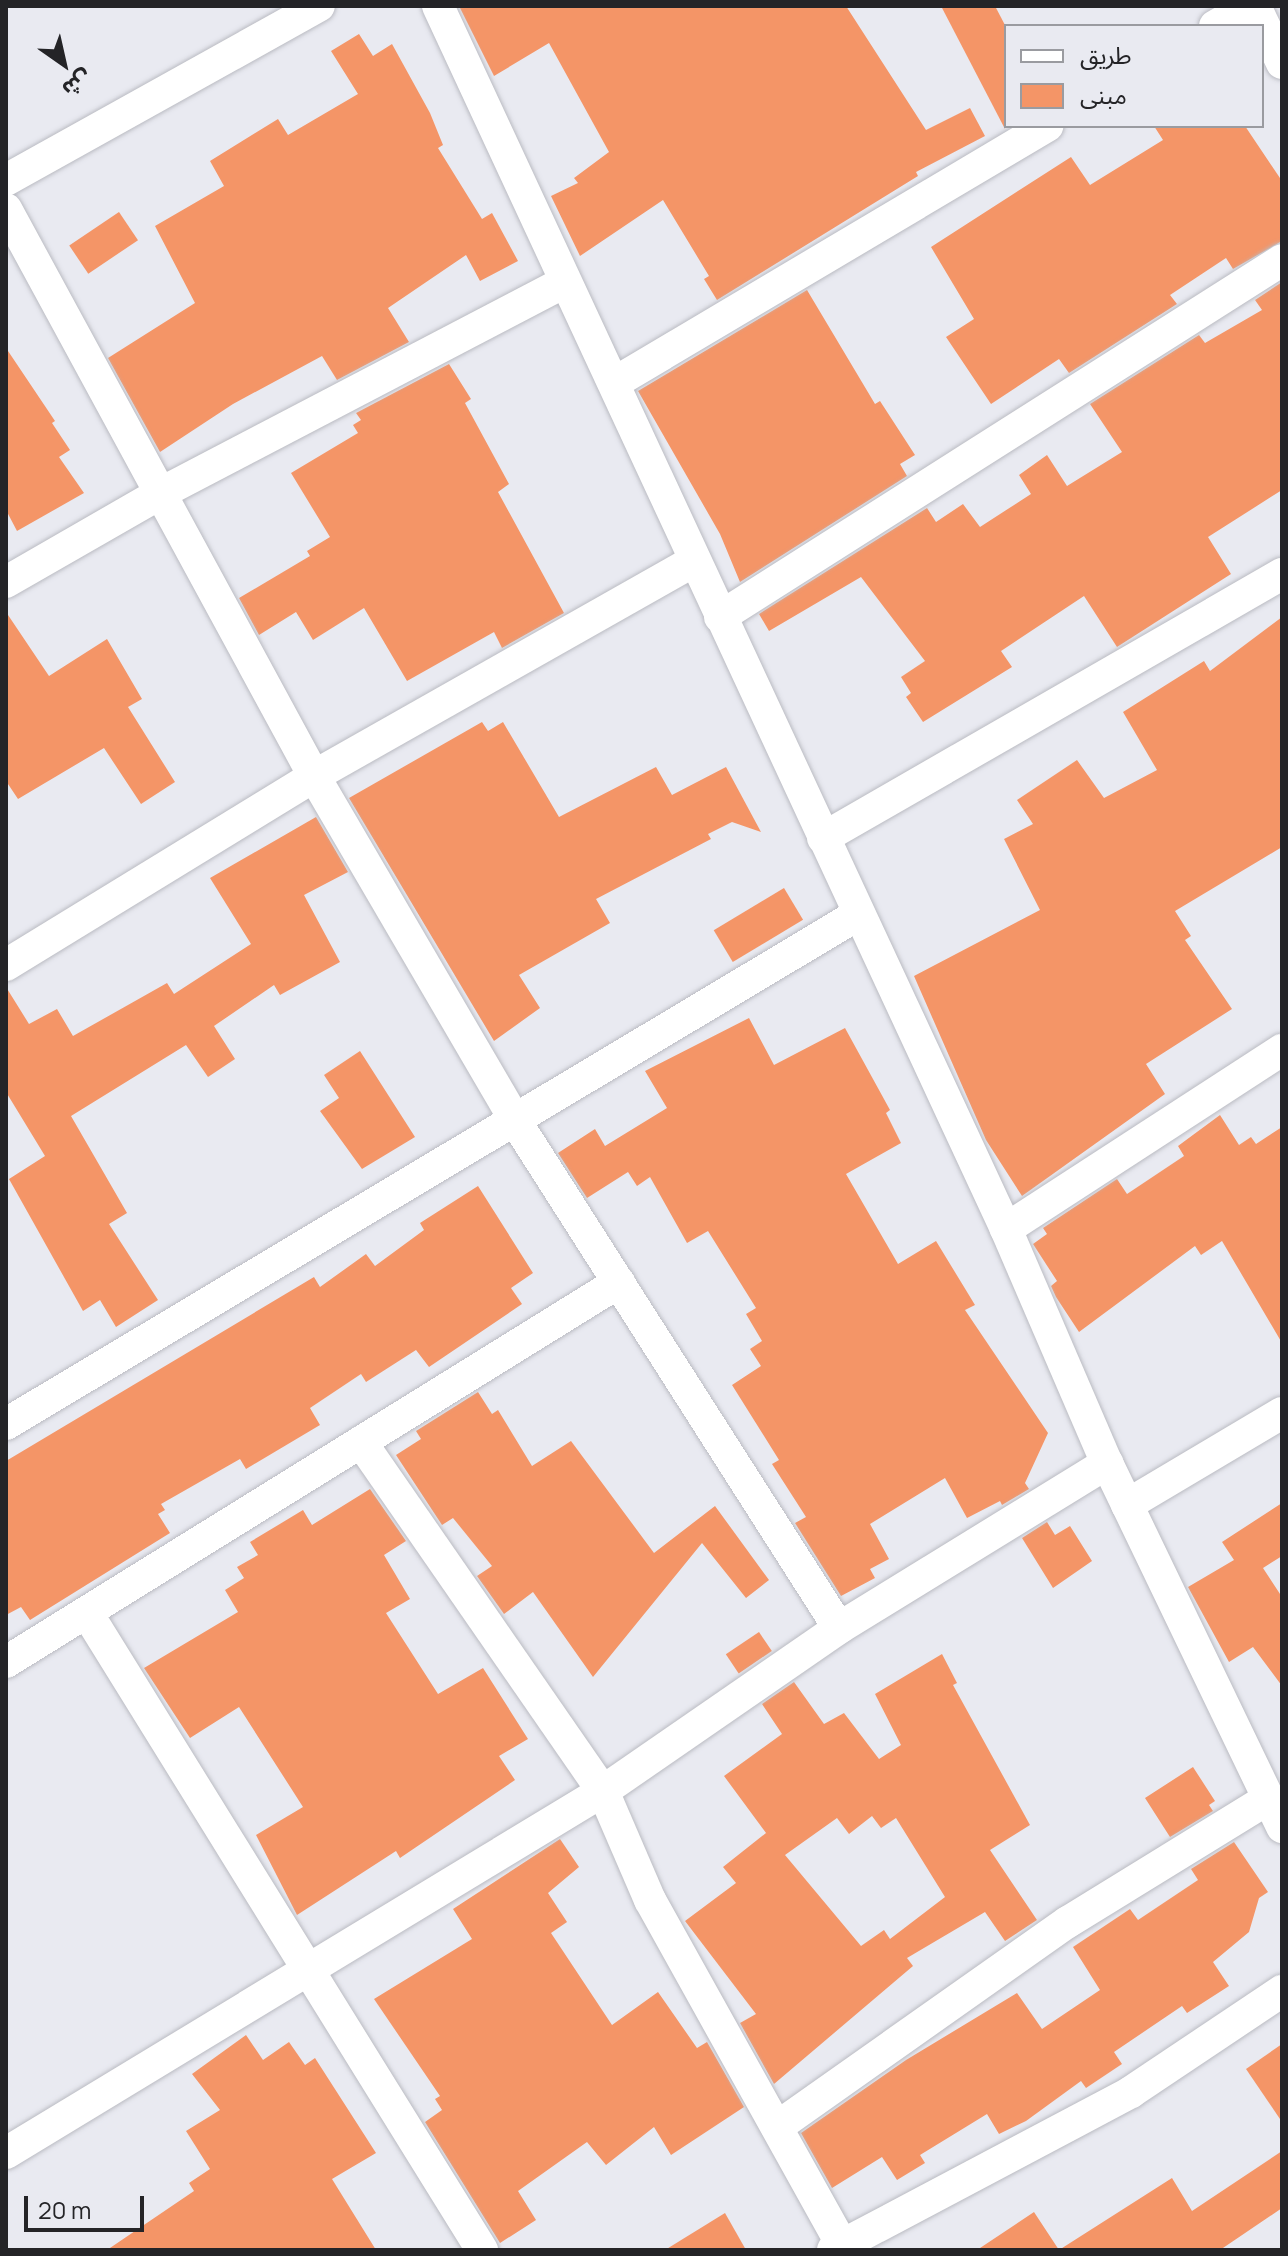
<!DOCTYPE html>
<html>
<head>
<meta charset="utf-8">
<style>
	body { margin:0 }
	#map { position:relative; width:1288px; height:2256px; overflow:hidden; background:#e9eaf1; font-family:Manrope,"Noto Sans Arabic",sans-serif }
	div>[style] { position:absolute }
	.building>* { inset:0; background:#f49567; transform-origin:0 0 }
	.roads { filter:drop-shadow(0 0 2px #babbc2) drop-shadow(0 0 2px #babbc2) }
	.street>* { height:32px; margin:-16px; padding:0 16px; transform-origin:16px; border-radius:16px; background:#fff }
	span { translate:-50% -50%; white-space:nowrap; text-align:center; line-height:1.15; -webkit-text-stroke:7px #e9eaf1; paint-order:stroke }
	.frame { position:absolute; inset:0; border:8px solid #242427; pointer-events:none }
	.legend { position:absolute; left:1004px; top:24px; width:260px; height:104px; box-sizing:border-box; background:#e9eaf1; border:2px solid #9a9ba0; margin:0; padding:10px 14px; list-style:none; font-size:24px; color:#242427 }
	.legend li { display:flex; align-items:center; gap:16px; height:40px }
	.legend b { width:40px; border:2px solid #9a9ba0 }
	.north { position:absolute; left:24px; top:24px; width:80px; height:80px; -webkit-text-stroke:6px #e9eaf1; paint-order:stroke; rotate:146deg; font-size:22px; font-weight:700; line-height:32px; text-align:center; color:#242427 }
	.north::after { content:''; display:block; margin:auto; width:28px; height:36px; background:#242427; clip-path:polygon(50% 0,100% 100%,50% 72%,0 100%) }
	.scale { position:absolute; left:24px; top:2196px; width:120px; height:36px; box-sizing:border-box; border:4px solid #242427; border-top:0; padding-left:10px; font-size:24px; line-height:28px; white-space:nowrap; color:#242427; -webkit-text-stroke:6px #e9eaf1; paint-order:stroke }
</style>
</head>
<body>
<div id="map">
	<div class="building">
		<div style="clip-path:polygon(459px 6px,846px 6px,926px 130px,970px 108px,985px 136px,916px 172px,918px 176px,717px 300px,704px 279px,709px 276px,663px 200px,580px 256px,551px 196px,578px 183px,574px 178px,609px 152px,549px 43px,494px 76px)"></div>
		<div style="clip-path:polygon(941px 6px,995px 6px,1006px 27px,1005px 129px)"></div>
		<div style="clip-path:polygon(359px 34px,373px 56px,392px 44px,430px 113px,443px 145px,438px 148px,482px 219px,492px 213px,518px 261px,480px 281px,466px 255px,388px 308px,409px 342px,337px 380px,322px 356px,233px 404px,160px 452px,108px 358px,195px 303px,155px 226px,224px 186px,210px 161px,278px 119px,288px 135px,358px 94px,331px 51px)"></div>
		<div style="clip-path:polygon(1154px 126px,1245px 126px,1282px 181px,1282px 241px,1233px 269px,1226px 258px,1170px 295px,1177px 304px,1069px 373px,1059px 359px,991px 404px,946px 337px,974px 319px,931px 247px,1071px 157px,1090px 185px,1163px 140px)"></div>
		<div style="left:119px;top:212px;width:34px;height:60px;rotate:56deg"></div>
		<div style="clip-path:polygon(1282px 282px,1282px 490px,1208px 537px,1231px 574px,1117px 647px,1084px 596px,1001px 651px,1012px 667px,923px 722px,906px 697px,911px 693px,901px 677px,925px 661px,861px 577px,769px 631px,759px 614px,927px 508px,936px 522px,963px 504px,980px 527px,1031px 494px,1019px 475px,1047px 455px,1067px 486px,1122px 452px,1090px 404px,1199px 335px,1205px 343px,1262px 310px,1255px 300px)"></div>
		<div style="clip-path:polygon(807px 290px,875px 404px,880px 401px,915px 455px,900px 464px,907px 476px,740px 582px,720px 534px,638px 391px)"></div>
		<div style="clip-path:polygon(6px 348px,55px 421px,52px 423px,70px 450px,59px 457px,84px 493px,17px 531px,6px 510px)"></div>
		<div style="clip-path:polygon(449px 364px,471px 399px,465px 403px,509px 484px,498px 492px,564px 613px,502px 648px,494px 632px,407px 681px,364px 608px,313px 640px,296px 612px,259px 635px,239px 598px,310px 556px,307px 551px,330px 537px,291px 473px,358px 433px,353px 425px,361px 420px,356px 413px)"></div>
		<div style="clip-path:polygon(6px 612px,49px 676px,107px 639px,142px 699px,128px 707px,175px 782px,141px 804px,104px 748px,18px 799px,6px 781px)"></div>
		<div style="clip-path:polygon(1282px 617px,1282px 847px,1175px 911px,1191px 936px,1185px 940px,1232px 1009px,1146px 1064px,1165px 1094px,1022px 1196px,986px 1140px,914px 976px,1040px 910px,1004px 839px,1033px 824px,1017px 800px,1077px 760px,1104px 798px,1157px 770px,1123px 712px,1204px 661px,1210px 671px)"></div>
		<div style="clip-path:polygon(482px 722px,488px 731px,503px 722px,559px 817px,656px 767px,672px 795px,726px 767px,761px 832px,732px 822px,708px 834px,711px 839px,596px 899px,610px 923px,519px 975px,540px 1008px,494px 1041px,349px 798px)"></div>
		<div style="clip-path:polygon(316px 817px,348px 872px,304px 895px,340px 962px,280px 995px,274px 985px,214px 1026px,235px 1059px,208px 1077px,186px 1045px,71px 1116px,127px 1213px,109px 1224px,158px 1300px,116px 1327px,100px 1300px,83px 1311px,9px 1179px,45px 1156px,6px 1092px,6px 987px,29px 1024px,57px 1009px,73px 1036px,167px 983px,174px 994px,251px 944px,210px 878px)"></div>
		<div style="left:784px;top:888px;width:37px;height:82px;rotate:59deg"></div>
		<div style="clip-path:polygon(749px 1018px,774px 1065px,845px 1028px,890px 1110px,886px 1113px,901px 1143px,846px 1174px,898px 1264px,936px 1241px,975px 1305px,965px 1310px,1048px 1433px,1025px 1483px,1029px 1489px,1002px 1505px,1000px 1501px,967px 1518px,945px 1478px,870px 1524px,889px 1559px,870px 1569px,875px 1578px,841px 1596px,795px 1523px,806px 1517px,772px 1464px,779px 1460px,732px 1385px,761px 1366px,750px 1349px,762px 1341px,746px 1314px,756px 1308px,708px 1231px,687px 1243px,650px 1177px,637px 1186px,628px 1172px,587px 1198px,558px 1153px,595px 1129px,605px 1146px,667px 1108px,645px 1071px)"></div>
		<div style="clip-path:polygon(360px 1051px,415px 1137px,362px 1169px,320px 1111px,339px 1098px,324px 1075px)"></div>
		<div style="clip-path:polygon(1220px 1115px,1239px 1145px,1251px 1137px,1256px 1144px,1282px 1127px,1282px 1343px,1222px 1241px,1201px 1255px,1195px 1246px,1079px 1332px,1056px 1297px,1051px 1286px,1057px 1281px,1033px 1244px,1047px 1234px,1043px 1228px,1117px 1179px,1127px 1194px,1184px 1156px,1178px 1146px)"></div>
		<div style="clip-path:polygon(478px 1186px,533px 1273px,511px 1288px,522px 1304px,429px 1367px,416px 1350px,366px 1382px,361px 1374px,310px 1408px,320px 1425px,246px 1469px,240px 1459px,161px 1504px,165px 1510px,158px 1514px,170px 1533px,30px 1620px,21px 1607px,6px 1615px,6px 1461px,314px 1277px,320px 1287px,366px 1254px,375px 1266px,424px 1230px,420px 1223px)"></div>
		<div style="clip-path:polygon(478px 1392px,492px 1414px,498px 1410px,532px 1466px,571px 1441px,654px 1553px,715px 1506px,769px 1580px,746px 1598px,702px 1543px,593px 1677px,533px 1592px,504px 1614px,477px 1576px,492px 1566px,453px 1518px,442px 1525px,396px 1455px,421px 1439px,416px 1431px)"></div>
		<div style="clip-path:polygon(370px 1489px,406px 1541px,384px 1555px,410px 1599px,386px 1613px,438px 1694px,483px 1668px,528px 1739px,499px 1756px,515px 1780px,400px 1858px,396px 1851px,297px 1915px,256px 1835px,303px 1807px,239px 1707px,190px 1738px,144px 1668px,238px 1612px,225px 1590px,244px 1578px,237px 1567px,258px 1555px,250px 1542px,303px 1510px,312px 1525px)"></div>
		<div style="clip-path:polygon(1282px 1503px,1282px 1556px,1263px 1568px,1282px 1597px,1282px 1686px,1253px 1647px,1229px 1662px,1188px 1587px,1234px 1560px,1222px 1542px)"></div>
		<div style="clip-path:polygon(1047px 1522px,1055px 1535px,1070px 1526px,1092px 1561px,1053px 1588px,1022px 1538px)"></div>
		<div style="left:759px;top:1632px;width:23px;height:40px;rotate:56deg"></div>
		<div style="clip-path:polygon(evenodd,942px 1654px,957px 1683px,953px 1685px,1030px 1825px,990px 1850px,1037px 1920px,1005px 1941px,985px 1912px,907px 1958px,913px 1966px,774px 2084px,740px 2023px,756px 2014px,685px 1921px,736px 1883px,723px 1867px,766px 1833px,769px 1837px,724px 1776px,782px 1734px,762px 1704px,794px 1682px,824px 1724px,844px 1713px,879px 1759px,901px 1745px,875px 1694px,942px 1654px,872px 1816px,881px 1828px,896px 1818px,945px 1897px,890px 1939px,884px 1930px,861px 1946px,785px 1855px,837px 1818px,849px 1834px,872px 1816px)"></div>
		<div style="clip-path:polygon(1193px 1767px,1215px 1801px,1209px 1805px,1213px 1811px,1170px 1837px,1145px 1798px)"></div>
		<div style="clip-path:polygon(560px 1839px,579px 1867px,548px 1893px,567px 1922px,551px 1933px,612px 2025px,658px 1992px,697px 2048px,707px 2042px,744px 2107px,671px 2155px,654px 2127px,606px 2165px,587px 2142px,518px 2191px,536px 2220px,500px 2243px,425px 2122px,442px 2110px,435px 2099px,440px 2096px,374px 1999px,472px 1939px,453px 1909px)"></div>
		<div style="clip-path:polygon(1234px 1842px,1268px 1892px,1259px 1898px,1249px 1932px,1213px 1962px,1229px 1986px,1187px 2013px,1182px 2006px,1114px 2052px,1122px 2064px,1086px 2088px,1081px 2081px,1026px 2121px,999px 2134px,987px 2114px,920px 2155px,925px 2163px,897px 2180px,882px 2157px,832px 2188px,801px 2133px,906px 2060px,1017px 1993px,1042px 2029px,1100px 1990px,1073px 1947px,1130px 1909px,1138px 1920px,1198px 1880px,1191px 1869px)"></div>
		<div style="clip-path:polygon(246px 2035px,263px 2060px,289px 2042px,305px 2065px,315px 2058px,376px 2153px,332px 2179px,376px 2250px,107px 2250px,194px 2191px,189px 2183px,210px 2169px,186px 2131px,220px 2110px,192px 2074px)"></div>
		<div style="clip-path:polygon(1282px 2044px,1282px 2122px,1246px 2069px)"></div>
		<div style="clip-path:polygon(1282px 2151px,1282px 2208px,1220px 2250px,977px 2250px,1034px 2212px,1059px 2250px,1172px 2178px,1192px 2211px)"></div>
		<div style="clip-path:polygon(725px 2213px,746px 2250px,665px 2250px)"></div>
	</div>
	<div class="roads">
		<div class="street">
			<div style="left:438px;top:6px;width:1348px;rotate:65.09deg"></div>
			<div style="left:1006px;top:1229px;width:255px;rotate:66.7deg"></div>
			<div style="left:1107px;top:1463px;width:404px;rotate:64.3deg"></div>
			<div style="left:1255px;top:6px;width:63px;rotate:64.7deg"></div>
			<div style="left:1215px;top:26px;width:39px;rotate:-30deg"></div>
			<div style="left:6px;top:180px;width:358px;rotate:-29.1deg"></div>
			<div style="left:6px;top:209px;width:645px;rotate:61.49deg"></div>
			<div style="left:314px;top:776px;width:401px;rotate:59.7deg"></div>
			<div style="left:516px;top:1122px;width:600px;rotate:57.45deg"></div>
			<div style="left:614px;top:383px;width:504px;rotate:-30.69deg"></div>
			<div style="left:6px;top:582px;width:179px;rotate:-29.9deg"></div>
			<div style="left:161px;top:493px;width:456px;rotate:-27.6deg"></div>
			<div style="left:720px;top:617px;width:666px;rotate:-32.42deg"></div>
			<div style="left:823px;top:838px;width:530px;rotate:-29.91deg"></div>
			<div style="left:6px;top:965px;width:361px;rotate:-31.5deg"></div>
			<div style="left:314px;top:776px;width:437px;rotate:-29.5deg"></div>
			<div style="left:1006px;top:1229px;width:329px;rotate:-33deg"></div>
			<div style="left:6px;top:1424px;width:992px;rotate:-30.88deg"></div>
			<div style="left:361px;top:1442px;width:425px;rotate:55.3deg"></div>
			<div style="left:603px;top:1791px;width:119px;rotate:66.7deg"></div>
			<div style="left:650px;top:1900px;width:397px;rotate:60.9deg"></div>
			<div style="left:1127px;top:1505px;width:180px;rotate:-30.7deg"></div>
			<div style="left:87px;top:1613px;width:750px;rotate:58.2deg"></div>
			<div style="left:6px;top:1662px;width:721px;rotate:-31.79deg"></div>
			<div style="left:777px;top:2127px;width:356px;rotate:-35.2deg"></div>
			<div style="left:1068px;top:1922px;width:235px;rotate:-31.6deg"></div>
			<div style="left:6px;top:2153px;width:698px;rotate:-31.23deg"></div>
			<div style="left:603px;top:1791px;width:287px;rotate:-34.6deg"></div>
			<div style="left:839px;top:1628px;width:315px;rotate:-31.6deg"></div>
			<div style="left:833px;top:2250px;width:337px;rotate:-27.9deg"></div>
			<div style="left:1131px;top:2092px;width:182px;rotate:-33.8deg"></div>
		</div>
	</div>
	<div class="frame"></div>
	<ul class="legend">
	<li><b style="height:10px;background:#fff"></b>طريق</li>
	<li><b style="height:22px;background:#f49567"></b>مبنى</li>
	</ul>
	<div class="north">ش</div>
	<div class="scale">20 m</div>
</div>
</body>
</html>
